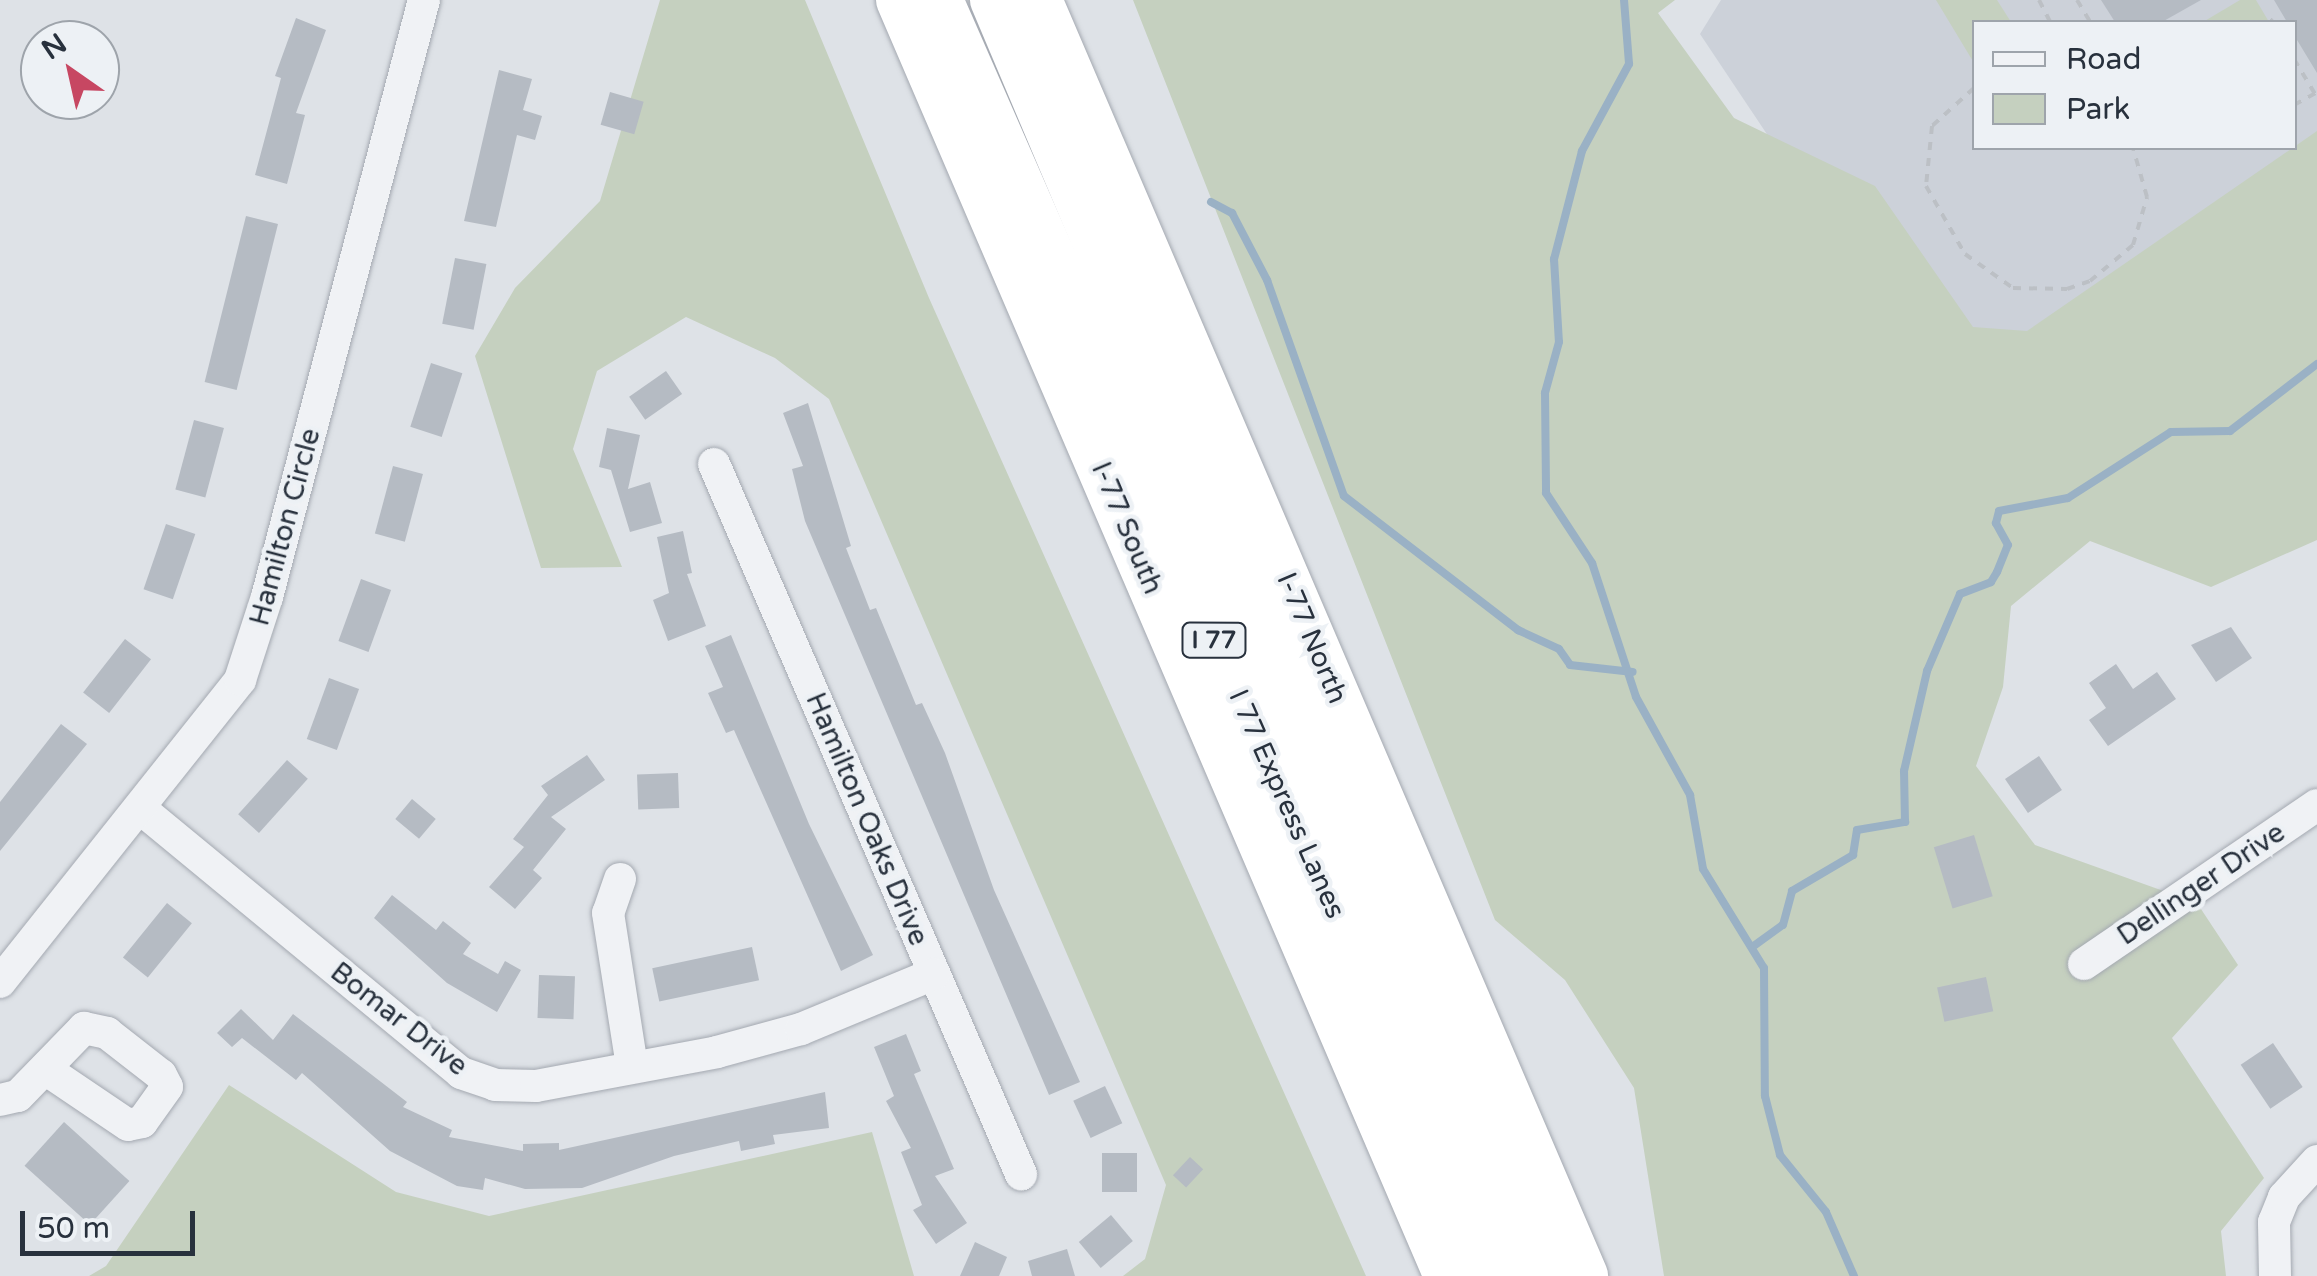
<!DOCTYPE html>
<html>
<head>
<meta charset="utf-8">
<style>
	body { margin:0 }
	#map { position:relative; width:2317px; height:1276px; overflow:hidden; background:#dee2e7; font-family:"Varela Round",sans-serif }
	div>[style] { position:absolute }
	.built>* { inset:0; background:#ccd1d9 }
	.green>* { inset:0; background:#c5d0bf }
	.stream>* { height:8px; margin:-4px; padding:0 4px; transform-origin:4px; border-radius:4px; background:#9ab1c5 }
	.building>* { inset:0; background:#b5bbc3; transform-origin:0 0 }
	.path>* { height:4px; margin-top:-2px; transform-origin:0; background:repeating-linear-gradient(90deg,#bcc0c5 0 8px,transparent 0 16px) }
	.roads { filter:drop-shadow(0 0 2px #a4a9b1) drop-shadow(0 0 2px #a4a9b1) }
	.minor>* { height:32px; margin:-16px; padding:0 16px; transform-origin:16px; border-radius:16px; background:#f0f2f5 }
	.highway>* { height:48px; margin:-24px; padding:0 24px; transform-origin:24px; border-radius:24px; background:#fff }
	span { translate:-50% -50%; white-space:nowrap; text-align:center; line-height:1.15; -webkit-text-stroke:9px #edf1f5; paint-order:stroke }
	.shield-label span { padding:2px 8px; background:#edf1f5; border:2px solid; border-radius:8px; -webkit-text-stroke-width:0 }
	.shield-label { font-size:25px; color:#28313d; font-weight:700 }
	.street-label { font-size:28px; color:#28313d }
	.legend { position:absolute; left:1972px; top:20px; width:325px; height:130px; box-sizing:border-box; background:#edf1f5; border:2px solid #9ea4ab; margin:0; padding:12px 18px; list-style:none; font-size:30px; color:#28313d }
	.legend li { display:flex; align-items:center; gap:20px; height:50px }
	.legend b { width:50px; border:2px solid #9ea4ab }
	.north { position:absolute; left:20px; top:20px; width:100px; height:100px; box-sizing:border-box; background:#edf1f5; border:2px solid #9ea4ab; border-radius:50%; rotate:326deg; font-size:28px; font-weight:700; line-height:40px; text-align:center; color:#28313d }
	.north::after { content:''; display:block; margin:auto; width:35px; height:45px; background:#c74762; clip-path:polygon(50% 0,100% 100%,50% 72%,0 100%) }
	.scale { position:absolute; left:20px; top:1211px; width:175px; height:45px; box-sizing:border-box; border:5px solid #28313d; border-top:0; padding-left:12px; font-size:30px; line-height:35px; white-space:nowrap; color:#28313d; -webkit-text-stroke:8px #edf1f5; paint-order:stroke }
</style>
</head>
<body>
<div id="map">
	<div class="built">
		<div style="clip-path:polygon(evenodd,1721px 0,2317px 0,2317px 204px,1974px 444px,1700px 34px,1721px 0,1974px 22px,2294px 22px,2294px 148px,1974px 148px,1974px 22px)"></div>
	</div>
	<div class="green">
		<div style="clip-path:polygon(660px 0,805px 0,929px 298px,1366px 1276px,1123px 1276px,1145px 1259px,1166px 1185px,829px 399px,775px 358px,686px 317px,597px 371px,573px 449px,622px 567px,541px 568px,475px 356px,515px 288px,600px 201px)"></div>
		<div style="clip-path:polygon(1133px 0,1675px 0,1658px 13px,1734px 118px,1875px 186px,1973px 327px,2027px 331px,2317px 131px,2317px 540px,2211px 587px,2090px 541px,2011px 606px,2003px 687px,1976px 766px,2035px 845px,2197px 903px,2238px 965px,2172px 1038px,2264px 1178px,2221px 1231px,2226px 1276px,1664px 1276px,1634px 1088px,1565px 980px,1495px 920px)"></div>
		<div style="clip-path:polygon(1936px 0,1997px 0,2011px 22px,1974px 22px,1974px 63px)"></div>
		<div style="clip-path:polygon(2240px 0,2256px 0,2269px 22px,2203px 22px)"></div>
		<div style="clip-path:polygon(229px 1085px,396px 1192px,489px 1216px,872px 1132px,914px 1276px,89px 1276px,106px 1266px)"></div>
	</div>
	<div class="stream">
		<div style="left:1624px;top:0;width:64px;rotate:85.5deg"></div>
		<div style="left:1629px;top:64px;width:99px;rotate:118.4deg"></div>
		<div style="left:1582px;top:151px;width:112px;rotate:104.5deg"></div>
		<div style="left:1554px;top:259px;width:83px;rotate:86.6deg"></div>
		<div style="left:1559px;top:342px;width:53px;rotate:105.4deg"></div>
		<div style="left:1545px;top:393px;width:100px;rotate:89.4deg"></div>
		<div style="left:1546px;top:493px;width:84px;rotate:56.7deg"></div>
		<div style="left:1592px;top:563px;width:141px;rotate:71.8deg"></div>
		<div style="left:1636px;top:697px;width:112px;rotate:61.1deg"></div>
		<div style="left:1690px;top:795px;width:75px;rotate:80deg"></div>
		<div style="left:1703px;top:869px;width:116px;rotate:58.4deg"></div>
		<div style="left:1764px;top:968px;width:128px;rotate:89.6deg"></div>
		<div style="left:1765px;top:1096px;width:61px;rotate:75.7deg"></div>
		<div style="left:1780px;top:1155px;width:73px;rotate:51.1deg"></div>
		<div style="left:1826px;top:1212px;width:70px;rotate:66.4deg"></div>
		<div style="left:1211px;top:202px;width:24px;rotate:28deg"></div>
		<div style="left:1232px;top:213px;width:76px;rotate:62.4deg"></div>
		<div style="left:1267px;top:280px;width:229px;rotate:70.4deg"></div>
		<div style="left:1344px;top:496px;width:220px;rotate:37.6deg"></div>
		<div style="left:1518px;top:630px;width:45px;rotate:24.9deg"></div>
		<div style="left:1559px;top:649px;width:19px;rotate:55deg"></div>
		<div style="left:1570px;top:665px;width:63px;rotate:6.3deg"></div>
		<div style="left:1755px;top:945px;width:34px;rotate:-36deg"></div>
		<div style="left:1783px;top:925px;width:35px;rotate:-75deg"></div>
		<div style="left:1792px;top:891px;width:71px;rotate:-30.5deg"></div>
		<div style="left:1853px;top:855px;width:25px;rotate:-81deg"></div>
		<div style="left:1857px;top:830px;width:49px;rotate:-9.5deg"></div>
		<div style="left:1905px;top:822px;width:51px;rotate:-91.1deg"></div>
		<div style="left:1904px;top:771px;width:103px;rotate:-77deg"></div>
		<div style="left:1927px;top:671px;width:84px;rotate:-66.8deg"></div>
		<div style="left:1960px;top:594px;width:33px;rotate:-21deg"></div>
		<div style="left:1991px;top:582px;width:12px;rotate:-59deg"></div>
		<div style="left:1997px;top:572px;width:29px;rotate:-68deg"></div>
		<div style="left:2008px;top:545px;width:25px;rotate:-119deg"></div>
		<div style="left:1996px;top:523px;width:12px;rotate:-76deg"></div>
		<div style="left:1999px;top:511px;width:70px;rotate:-10.7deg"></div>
		<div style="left:2068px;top:498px;width:122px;rotate:-32.7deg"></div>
		<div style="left:2171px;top:432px;width:59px;rotate:-1deg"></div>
		<div style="left:2230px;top:431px;width:110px;rotate:-37.6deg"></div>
	</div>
	<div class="building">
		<div style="clip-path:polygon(2101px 0,2201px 0,2162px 22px,2115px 22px)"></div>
		<div style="clip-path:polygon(2274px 0,2317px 0,2317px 73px,2294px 35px,2294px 22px,2287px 22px)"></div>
		<div style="clip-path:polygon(296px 18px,326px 30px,296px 113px,305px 115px,287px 184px,255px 175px,281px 78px,275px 76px)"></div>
		<div style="clip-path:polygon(499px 70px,532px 79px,523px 110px,542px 116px,535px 140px,517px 135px,496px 227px,464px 221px)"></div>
		<div style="left:610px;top:92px;width:35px;height:34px;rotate:16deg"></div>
		<div style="left:246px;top:216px;width:33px;height:171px;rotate:14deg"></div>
		<div style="left:455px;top:258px;width:32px;height:67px;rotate:11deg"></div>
		<div style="left:431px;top:363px;width:33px;height:67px;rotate:18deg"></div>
		<div style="left:666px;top:371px;width:28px;height:45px;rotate:55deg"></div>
		<div style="clip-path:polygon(808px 403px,851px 546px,846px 548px,870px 610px,876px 608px,916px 705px,922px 703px,945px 753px,994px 890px,1080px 1082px,1049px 1095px,805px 521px,792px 469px,803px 466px,783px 413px)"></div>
		<div style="left:194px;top:420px;width:31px;height:72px;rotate:15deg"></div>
		<div style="clip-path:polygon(607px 428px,640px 435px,628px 489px,650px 482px,662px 523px,630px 532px,611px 470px,599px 467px)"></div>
		<div style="left:393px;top:466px;width:31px;height:70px;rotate:15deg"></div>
		<div style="left:166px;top:524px;width:31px;height:69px;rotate:19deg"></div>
		<div style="clip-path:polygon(683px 531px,692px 573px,687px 574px,706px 626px,668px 641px,653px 600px,669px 593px,657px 537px)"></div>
		<div style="left:361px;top:579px;width:32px;height:66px;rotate:20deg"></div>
		<div style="clip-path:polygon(2231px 627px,2252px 658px,2216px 682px,2191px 645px)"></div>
		<div style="clip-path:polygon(731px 635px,809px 824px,873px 955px,841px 971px,734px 730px,726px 733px,708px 693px,723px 687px,705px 646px)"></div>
		<div style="left:125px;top:639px;width:33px;height:68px;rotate:38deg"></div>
		<div style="clip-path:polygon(2116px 664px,2133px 689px,2157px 672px,2176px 699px,2108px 746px,2089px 720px,2106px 708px,2089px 683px)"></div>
		<div style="left:329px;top:678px;width:32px;height:65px;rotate:20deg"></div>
		<div style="clip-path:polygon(61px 724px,87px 744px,0 851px,0 802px)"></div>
		<div style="clip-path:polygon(587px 755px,605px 780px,551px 817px,566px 829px,533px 870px,542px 878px,515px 909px,489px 887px,524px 847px,513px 839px,548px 795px,541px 786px)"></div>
		<div style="left:2039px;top:756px;width:41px;height:41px;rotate:56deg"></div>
		<div style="left:287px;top:760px;width:28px;height:73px;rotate:42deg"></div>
		<div style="left:678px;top:773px;width:35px;height:41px;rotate:88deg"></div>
		<div style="left:412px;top:799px;width:31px;height:26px;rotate:40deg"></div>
		<div style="left:1974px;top:835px;width:64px;height:42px;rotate:73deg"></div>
		<div style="clip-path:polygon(392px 895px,436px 930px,443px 921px,471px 943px,463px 954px,498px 974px,505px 961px,521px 970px,497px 1012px,447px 983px,374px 918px)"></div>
		<div style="left:167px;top:903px;width:32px;height:70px;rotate:39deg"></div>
		<div style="left:752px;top:947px;width:34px;height:102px;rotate:78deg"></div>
		<div style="left:539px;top:975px;width:36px;height:43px;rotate:2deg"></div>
		<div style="left:1986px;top:977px;width:35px;height:50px;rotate:78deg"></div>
		<div style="clip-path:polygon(241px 1009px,273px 1040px,293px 1014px,407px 1102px,403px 1107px,452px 1130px,449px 1137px,523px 1151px,523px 1144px,559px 1143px,559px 1150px,825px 1092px,829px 1128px,773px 1135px,775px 1144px,741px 1151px,739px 1141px,674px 1156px,582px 1188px,525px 1189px,485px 1178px,483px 1190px,457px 1186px,390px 1151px,302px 1073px,296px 1080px,242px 1038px,232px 1047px,217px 1033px)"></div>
		<div style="clip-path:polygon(906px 1034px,921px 1071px,914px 1074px,954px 1169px,935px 1176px,967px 1223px,936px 1244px,913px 1210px,922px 1205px,901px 1152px,911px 1148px,886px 1101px,894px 1096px,874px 1047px)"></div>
		<div style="left:2273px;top:1043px;width:53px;height:39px;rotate:56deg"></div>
		<div style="left:1105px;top:1086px;width:41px;height:35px;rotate:65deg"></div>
		<div style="left:64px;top:1122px;width:88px;height:59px;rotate:42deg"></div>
		<div style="left:1102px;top:1153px;width:35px;height:39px"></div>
		<div style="left:1190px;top:1157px;width:18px;height:25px;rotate:43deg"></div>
		<div style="left:1111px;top:1215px;width:34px;height:42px;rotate:50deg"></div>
		<div style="clip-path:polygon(975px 1242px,1007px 1257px,999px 1276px,960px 1276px)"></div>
		<div style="clip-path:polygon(1067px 1249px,1075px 1276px,1032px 1276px,1028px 1261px)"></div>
	</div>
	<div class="path">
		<div style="left:2039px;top:0;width:25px;rotate:63deg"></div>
		<div style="left:2077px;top:0;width:26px;rotate:59deg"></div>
		<div style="left:2270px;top:19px;width:4px;rotate:45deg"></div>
		<div style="left:2294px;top:59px;width:41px;rotate:59deg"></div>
		<div style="left:1974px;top:88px;width:57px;rotate:137.9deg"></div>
		<div style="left:1932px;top:126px;width:60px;rotate:95.7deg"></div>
		<div style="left:1926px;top:186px;width:78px;rotate:60.2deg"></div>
		<div style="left:1965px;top:254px;width:59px;rotate:35.3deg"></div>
		<div style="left:2013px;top:288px;width:54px;rotate:1.1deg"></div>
		<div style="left:2067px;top:289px;width:24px;rotate:-19deg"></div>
		<div style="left:2090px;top:281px;width:56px;rotate:-39.9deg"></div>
		<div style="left:2133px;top:245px;width:50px;rotate:-73.7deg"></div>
		<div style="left:2147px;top:197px;width:51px;rotate:-105.9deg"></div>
		<div style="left:2294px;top:105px;width:26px;rotate:-29deg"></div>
	</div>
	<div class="roads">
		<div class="minor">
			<div style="left:714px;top:464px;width:774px;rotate:66.62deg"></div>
			<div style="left:141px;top:809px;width:415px;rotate:39.5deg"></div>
			<div style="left:461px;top:1073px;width:36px;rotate:19deg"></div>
			<div style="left:495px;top:1085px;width:41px;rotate:1.4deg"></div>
			<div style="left:536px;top:1086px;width:184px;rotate:-10.6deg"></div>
			<div style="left:717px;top:1052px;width:87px;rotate:-15.3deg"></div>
			<div style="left:801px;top:1029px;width:144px;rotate:-22.5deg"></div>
			<div style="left:620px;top:879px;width:36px;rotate:109deg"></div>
			<div style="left:608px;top:913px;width:156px;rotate:81.1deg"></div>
			<div style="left:2084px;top:964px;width:282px;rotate:-34.3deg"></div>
			<div style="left:0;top:982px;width:386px;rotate:-51.5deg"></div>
			<div style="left:240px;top:680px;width:87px;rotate:-72deg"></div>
			<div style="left:267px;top:597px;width:617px;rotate:-75.27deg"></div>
			<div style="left:0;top:1100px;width:18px;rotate:-13deg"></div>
			<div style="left:18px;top:1096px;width:95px;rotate:-45.9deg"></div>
			<div style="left:84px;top:1028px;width:24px;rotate:12deg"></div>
			<div style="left:107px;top:1033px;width:68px;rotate:37.9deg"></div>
			<div style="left:161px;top:1075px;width:13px;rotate:63deg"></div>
			<div style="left:167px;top:1087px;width:43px;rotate:125.5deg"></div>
			<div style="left:142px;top:1122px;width:14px;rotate:168deg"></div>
			<div style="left:128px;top:1125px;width:100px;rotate:-146deg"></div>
			<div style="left:2275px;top:1276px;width:54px;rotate:-91.1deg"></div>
			<div style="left:2274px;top:1222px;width:27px;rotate:-68deg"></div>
			<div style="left:2284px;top:1197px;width:49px;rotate:-47.5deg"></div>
		</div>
		<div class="highway">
			<div style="left:900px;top:0;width:1389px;rotate:66.76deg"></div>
			<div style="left:939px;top:0;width:1393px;rotate:66.38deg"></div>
			<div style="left:994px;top:0;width:903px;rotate:67.07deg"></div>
			<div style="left:1346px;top:832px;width:486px;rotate:66deg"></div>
			<div style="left:1038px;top:0;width:1388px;rotate:66.83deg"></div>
		</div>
	</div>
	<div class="shield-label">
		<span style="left:1214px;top:640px">I 77</span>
	</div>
	<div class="street-label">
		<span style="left:285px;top:527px;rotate:-75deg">Hamilton Circle</span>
		<span style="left:1127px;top:528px;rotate:67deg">I-77 South</span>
		<span style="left:1312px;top:638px;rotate:67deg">I-77 North</span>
		<span style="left:1287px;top:804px;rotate:66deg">I 77 Express Lanes</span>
		<span style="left:867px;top:819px;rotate:67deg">Hamilton Oaks Drive</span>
		<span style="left:2201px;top:884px;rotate:-34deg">Dellinger Drive</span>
		<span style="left:399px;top:1019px;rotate:38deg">Bomar Drive</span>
	</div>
	<ul class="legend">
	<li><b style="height:12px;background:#f0f2f5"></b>Road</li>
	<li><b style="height:28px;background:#c5d0bf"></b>Park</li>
	</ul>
	<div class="north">N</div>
	<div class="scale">50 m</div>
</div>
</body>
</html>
